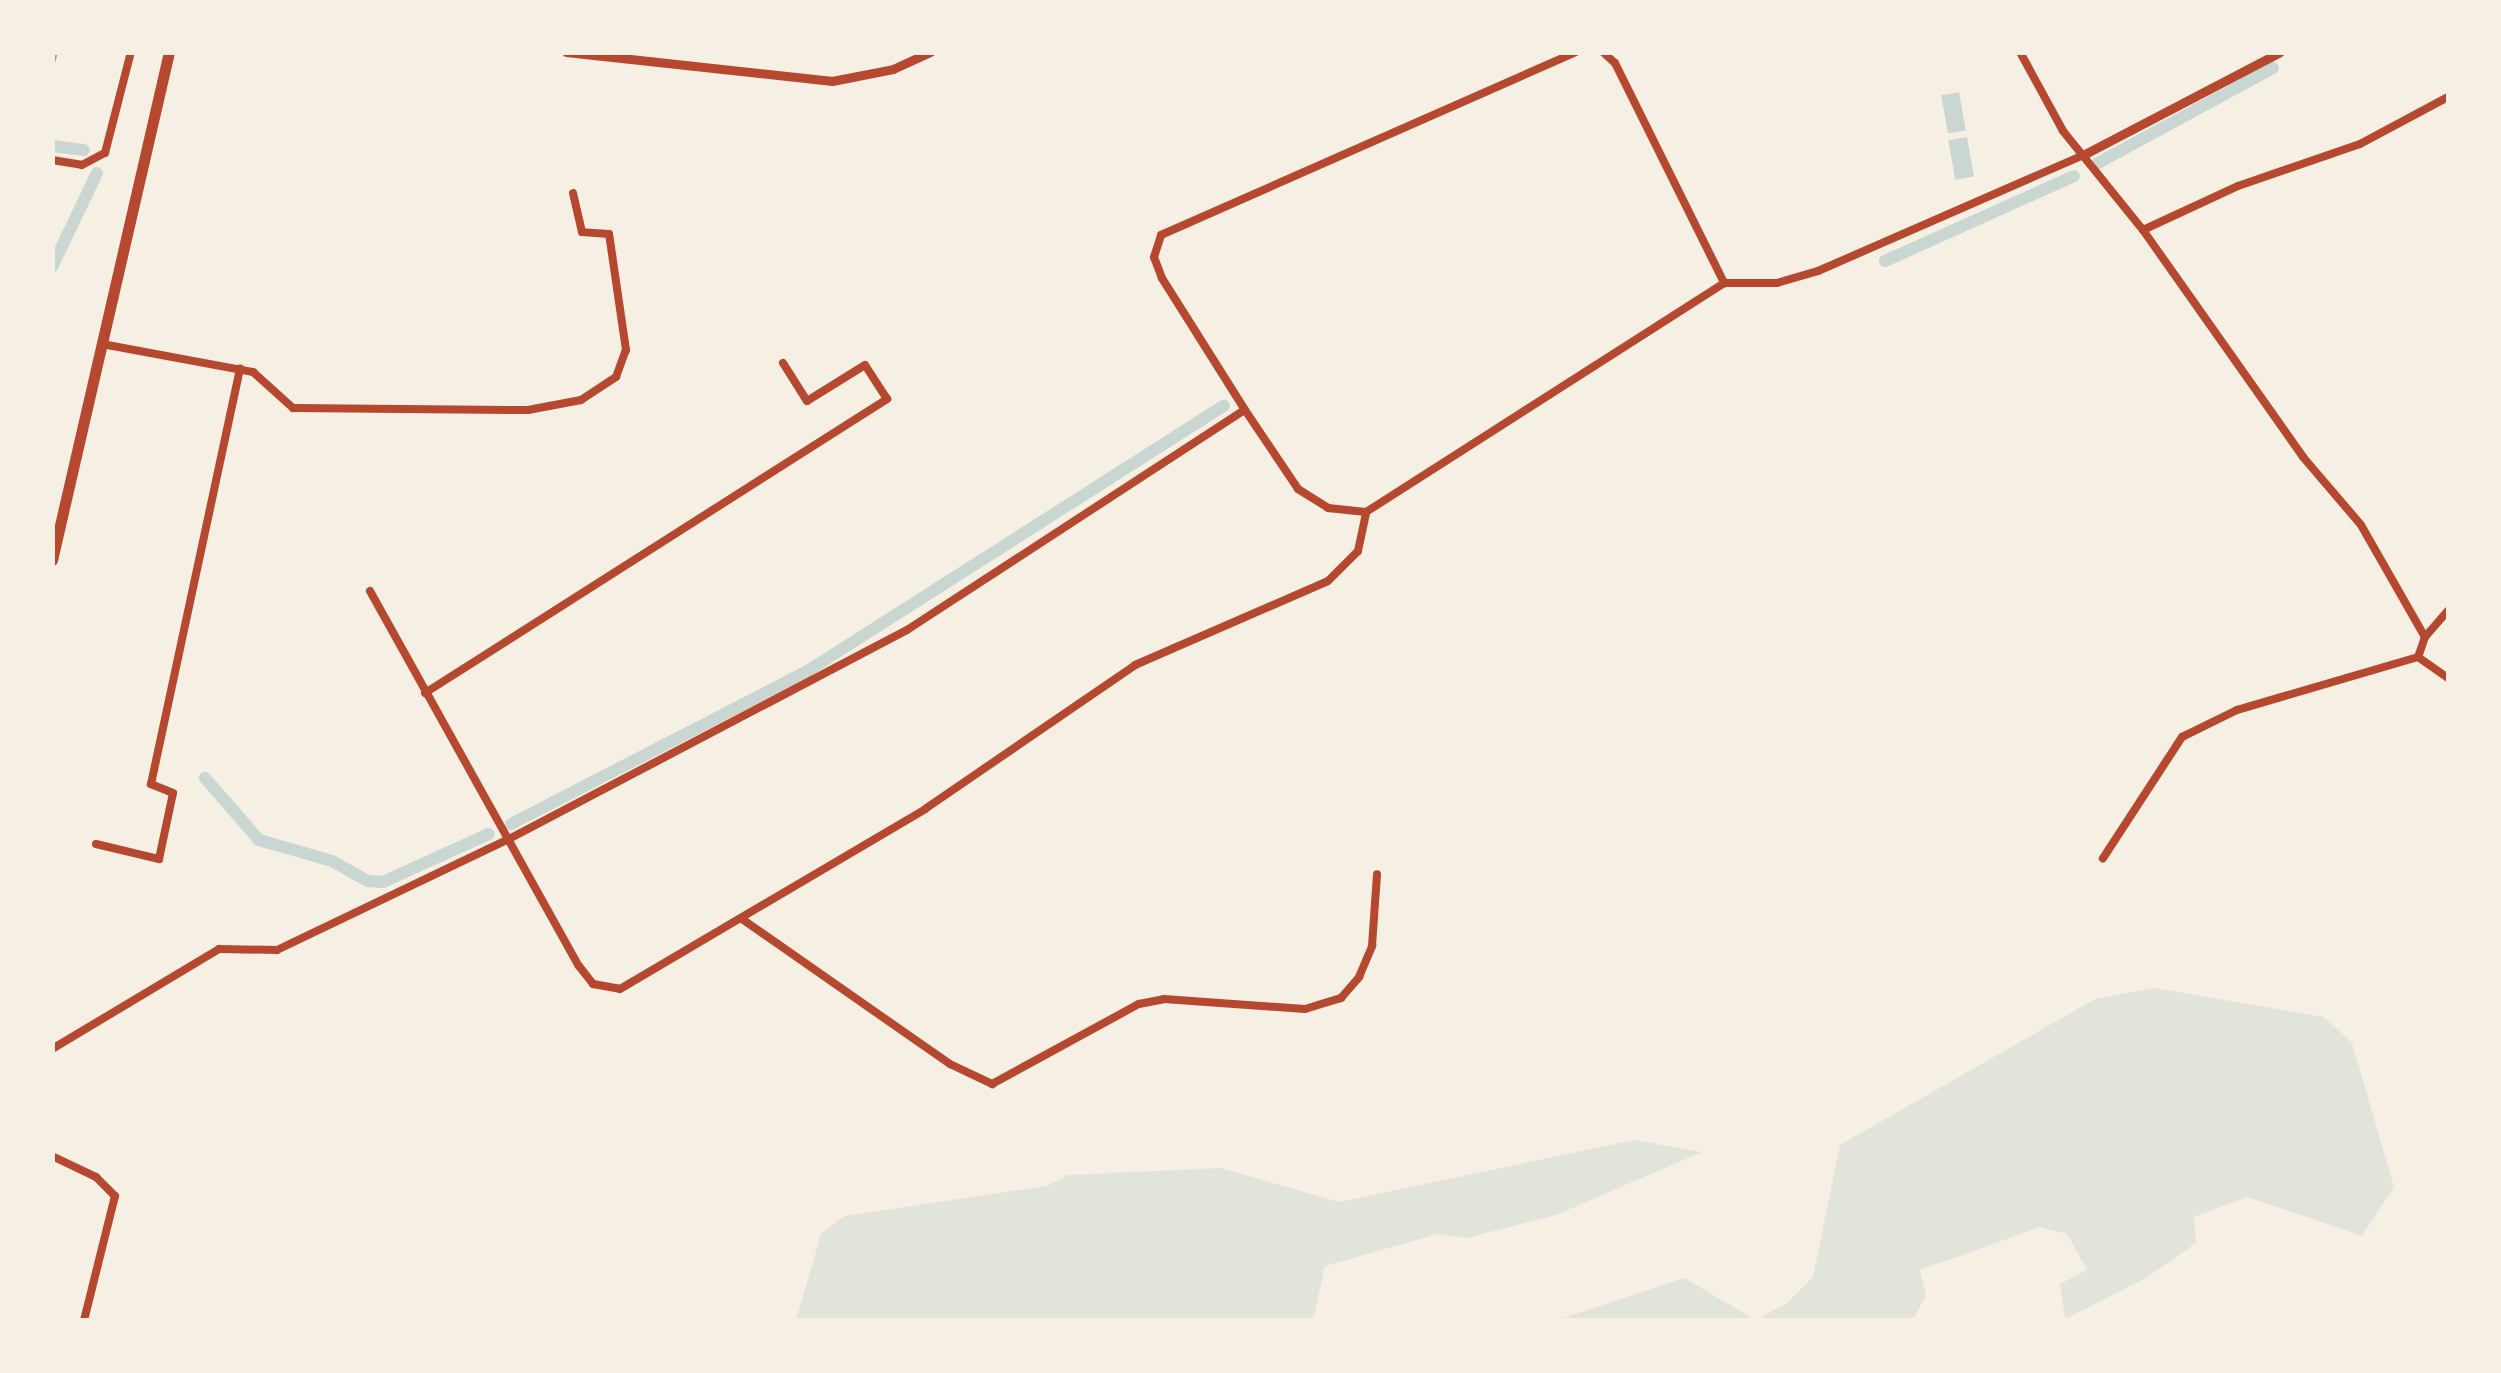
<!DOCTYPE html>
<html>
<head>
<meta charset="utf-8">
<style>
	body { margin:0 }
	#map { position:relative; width:2501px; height:1373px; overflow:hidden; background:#f6efe4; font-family:"Source Serif 4",serif }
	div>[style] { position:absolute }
	.green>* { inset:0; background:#e2e4dc }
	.water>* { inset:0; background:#c9d6d2; transform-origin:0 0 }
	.canal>* { height:12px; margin:-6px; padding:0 6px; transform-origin:6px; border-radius:6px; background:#c9d6d2 }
	.minor>* { height:8px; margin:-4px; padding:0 4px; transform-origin:4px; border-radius:4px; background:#b5482f }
	.tertiary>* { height:9px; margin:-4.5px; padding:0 4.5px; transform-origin:4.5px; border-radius:4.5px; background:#b5482f }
	.primary>* { height:11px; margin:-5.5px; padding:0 5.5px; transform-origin:5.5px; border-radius:5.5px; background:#b5482f }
	.rail>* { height:4px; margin:-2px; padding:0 2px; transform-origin:2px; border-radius:2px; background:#cf8b77 }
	span { translate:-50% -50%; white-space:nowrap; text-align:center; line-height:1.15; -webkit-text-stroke:10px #f6efe4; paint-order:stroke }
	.frame { position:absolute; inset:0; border:55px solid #f6efe4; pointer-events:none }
</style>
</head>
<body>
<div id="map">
	<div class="green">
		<div style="clip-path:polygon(2154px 988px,2324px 1017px,2352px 1043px,2394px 1187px,2362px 1236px,2247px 1197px,2194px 1217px,2196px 1243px,2146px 1278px,2065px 1319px,2060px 1284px,2087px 1270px,2067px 1234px,2040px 1227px,1920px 1270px,1926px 1295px,1913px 1320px,1557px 1320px,1684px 1278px,1756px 1320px,1787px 1303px,1813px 1277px,1840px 1145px,2095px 999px)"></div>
		<div style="clip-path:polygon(1634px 1140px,1702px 1152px,1556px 1215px,1467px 1238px,1438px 1234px,1325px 1266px,1313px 1320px,796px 1320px,821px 1234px,844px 1216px,1047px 1186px,1068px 1175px,1221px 1168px,1339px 1202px)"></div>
	</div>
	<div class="water">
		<div style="left:1959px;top:92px;width:39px;height:18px;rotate:80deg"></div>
		<div style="left:1967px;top:137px;width:40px;height:19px;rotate:80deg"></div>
	</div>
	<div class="canal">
		<div style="left:52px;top:146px;width:32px;rotate:7deg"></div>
		<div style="left:2098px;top:163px;width:199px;rotate:-28.5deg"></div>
		<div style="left:1885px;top:261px;width:207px;rotate:-24.2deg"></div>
		<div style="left:52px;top:267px;width:104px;rotate:-64.4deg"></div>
		<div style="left:205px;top:778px;width:82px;rotate:48.9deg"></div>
		<div style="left:259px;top:840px;width:76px;rotate:16deg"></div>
		<div style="left:332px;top:861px;width:41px;rotate:29.1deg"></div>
		<div style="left:368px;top:881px;width:15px;rotate:4deg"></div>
		<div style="left:383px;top:882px;width:116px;rotate:-24.4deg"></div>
		<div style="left:511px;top:824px;width:335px;rotate:-27.3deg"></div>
		<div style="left:809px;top:670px;width:492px;rotate:-32.5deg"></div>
	</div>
	<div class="minor">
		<div style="left:1603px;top:52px;width:16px;rotate:43deg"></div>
		<div style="left:1615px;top:63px;width:246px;rotate:63.6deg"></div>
		<div style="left:2020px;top:52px;width:90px;rotate:61.4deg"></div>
		<div style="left:2063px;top:131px;width:127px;rotate:51.1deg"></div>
		<div style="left:2143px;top:230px;width:278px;rotate:54.8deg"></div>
		<div style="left:2303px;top:457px;width:89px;rotate:49.5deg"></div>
		<div style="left:2361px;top:525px;width:129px;rotate:60.3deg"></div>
		<div style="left:2425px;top:637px;width:21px;rotate:109deg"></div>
		<div style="left:2418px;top:657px;width:189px;rotate:163.7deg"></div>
		<div style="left:2237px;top:710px;width:61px;rotate:153.9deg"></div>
		<div style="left:2182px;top:737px;width:145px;rotate:123.1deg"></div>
		<div style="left:52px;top:160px;width:30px;rotate:9deg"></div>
		<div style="left:82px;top:165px;width:26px;rotate:-28deg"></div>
		<div style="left:105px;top:153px;width:104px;rotate:-75.6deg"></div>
		<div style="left:2143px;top:230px;width:105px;rotate:-24.9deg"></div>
		<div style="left:2238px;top:186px;width:129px;rotate:-19deg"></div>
		<div style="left:2360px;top:144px;width:100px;rotate:-28.1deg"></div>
		<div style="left:102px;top:344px;width:154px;rotate:10.5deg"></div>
		<div style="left:253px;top:372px;width:54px;rotate:42deg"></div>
		<div style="left:293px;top:408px;width:235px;rotate:0.5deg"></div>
		<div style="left:528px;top:410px;width:54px;rotate:-10.7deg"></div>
		<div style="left:581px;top:400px;width:42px;rotate:-33.3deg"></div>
		<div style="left:616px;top:377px;width:29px;rotate:-70deg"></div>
		<div style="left:626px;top:350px;width:117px;rotate:-98.3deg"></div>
		<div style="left:609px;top:234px;width:27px;rotate:-176deg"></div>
		<div style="left:582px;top:232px;width:40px;rotate:-103deg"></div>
		<div style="left:1245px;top:410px;width:156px;rotate:-122.2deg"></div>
		<div style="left:1162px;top:278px;width:22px;rotate:-111deg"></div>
		<div style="left:1154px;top:257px;width:23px;rotate:-72deg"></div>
		<div style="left:1161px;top:235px;width:454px;rotate:-23.8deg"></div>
		<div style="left:370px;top:591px;width:429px;rotate:60.9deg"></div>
		<div style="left:579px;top:966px;width:23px;rotate:52deg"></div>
		<div style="left:593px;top:984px;width:27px;rotate:10deg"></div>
		<div style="left:620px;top:989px;width:354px;rotate:-30.5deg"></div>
		<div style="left:925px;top:809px;width:255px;rotate:-34.4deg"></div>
		<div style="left:1135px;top:665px;width:210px;rotate:-23.5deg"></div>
		<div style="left:1328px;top:581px;width:42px;rotate:-45deg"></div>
		<div style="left:1358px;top:551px;width:40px;rotate:-78deg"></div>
		<div style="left:2425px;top:637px;width:35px;rotate:-49deg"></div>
		<div style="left:2418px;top:657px;width:37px;rotate:35deg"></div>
		<div style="left:425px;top:693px;width:548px;rotate:-32.47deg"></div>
		<div style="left:887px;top:399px;width:40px;rotate:-122.9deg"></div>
		<div style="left:865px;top:365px;width:68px;rotate:148.2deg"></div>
		<div style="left:807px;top:401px;width:45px;rotate:-122.3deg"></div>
		<div style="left:96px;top:844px;width:65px;rotate:13.4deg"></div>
		<div style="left:159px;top:859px;width:67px;rotate:-78deg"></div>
		<div style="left:173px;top:793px;width:24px;rotate:-158deg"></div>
		<div style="left:151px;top:784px;width:425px;rotate:-77.9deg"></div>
		<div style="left:742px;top:919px;width:254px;rotate:34.9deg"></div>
		<div style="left:950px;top:1064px;width:47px;rotate:25.5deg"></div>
		<div style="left:992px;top:1084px;width:167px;rotate:-28.6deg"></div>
		<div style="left:1139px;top:1004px;width:25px;rotate:-11deg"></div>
		<div style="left:1164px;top:999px;width:141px;rotate:4.1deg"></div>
		<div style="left:1305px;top:1009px;width:38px;rotate:-17deg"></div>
		<div style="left:1341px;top:998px;width:28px;rotate:-49deg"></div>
		<div style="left:1359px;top:977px;width:34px;rotate:-67deg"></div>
		<div style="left:1372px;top:946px;width:72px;rotate:-86deg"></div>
		<div style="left:52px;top:1049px;width:195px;rotate:-30.9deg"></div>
		<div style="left:219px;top:949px;width:58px;rotate:1deg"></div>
		<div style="left:277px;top:950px;width:255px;rotate:-25.6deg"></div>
		<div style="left:507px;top:840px;width:452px;rotate:-27.7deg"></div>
		<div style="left:907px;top:630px;width:403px;rotate:-33.1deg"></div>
		<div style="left:1245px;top:410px;width:95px;rotate:56.1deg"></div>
		<div style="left:1298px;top:489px;width:36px;rotate:32deg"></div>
		<div style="left:1328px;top:508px;width:38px;rotate:6deg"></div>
		<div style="left:1366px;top:512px;width:425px;rotate:-32.6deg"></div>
		<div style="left:1724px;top:283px;width:53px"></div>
		<div style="left:1777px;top:283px;width:43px;rotate:-16.3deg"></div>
		<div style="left:1818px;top:271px;width:289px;rotate:-23.6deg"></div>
		<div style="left:52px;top:1156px;width:49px;rotate:25.5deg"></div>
		<div style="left:96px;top:1177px;width:27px;rotate:45deg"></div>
		<div style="left:115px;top:1196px;width:128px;rotate:104deg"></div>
	</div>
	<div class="tertiary">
		<div style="left:566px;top:52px;width:268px;rotate:6.2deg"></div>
		<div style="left:832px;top:81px;width:62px;rotate:-11.1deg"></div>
		<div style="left:893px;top:69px;width:41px;rotate:-24.7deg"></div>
		<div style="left:2083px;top:155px;width:222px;rotate:-27.6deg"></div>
	</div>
	<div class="primary">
		<div style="left:52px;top:560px;width:521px;rotate:-77.03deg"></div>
	</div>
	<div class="rail">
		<div style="left:52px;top:66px;width:15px;rotate:-74deg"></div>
	</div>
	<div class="frame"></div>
</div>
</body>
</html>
